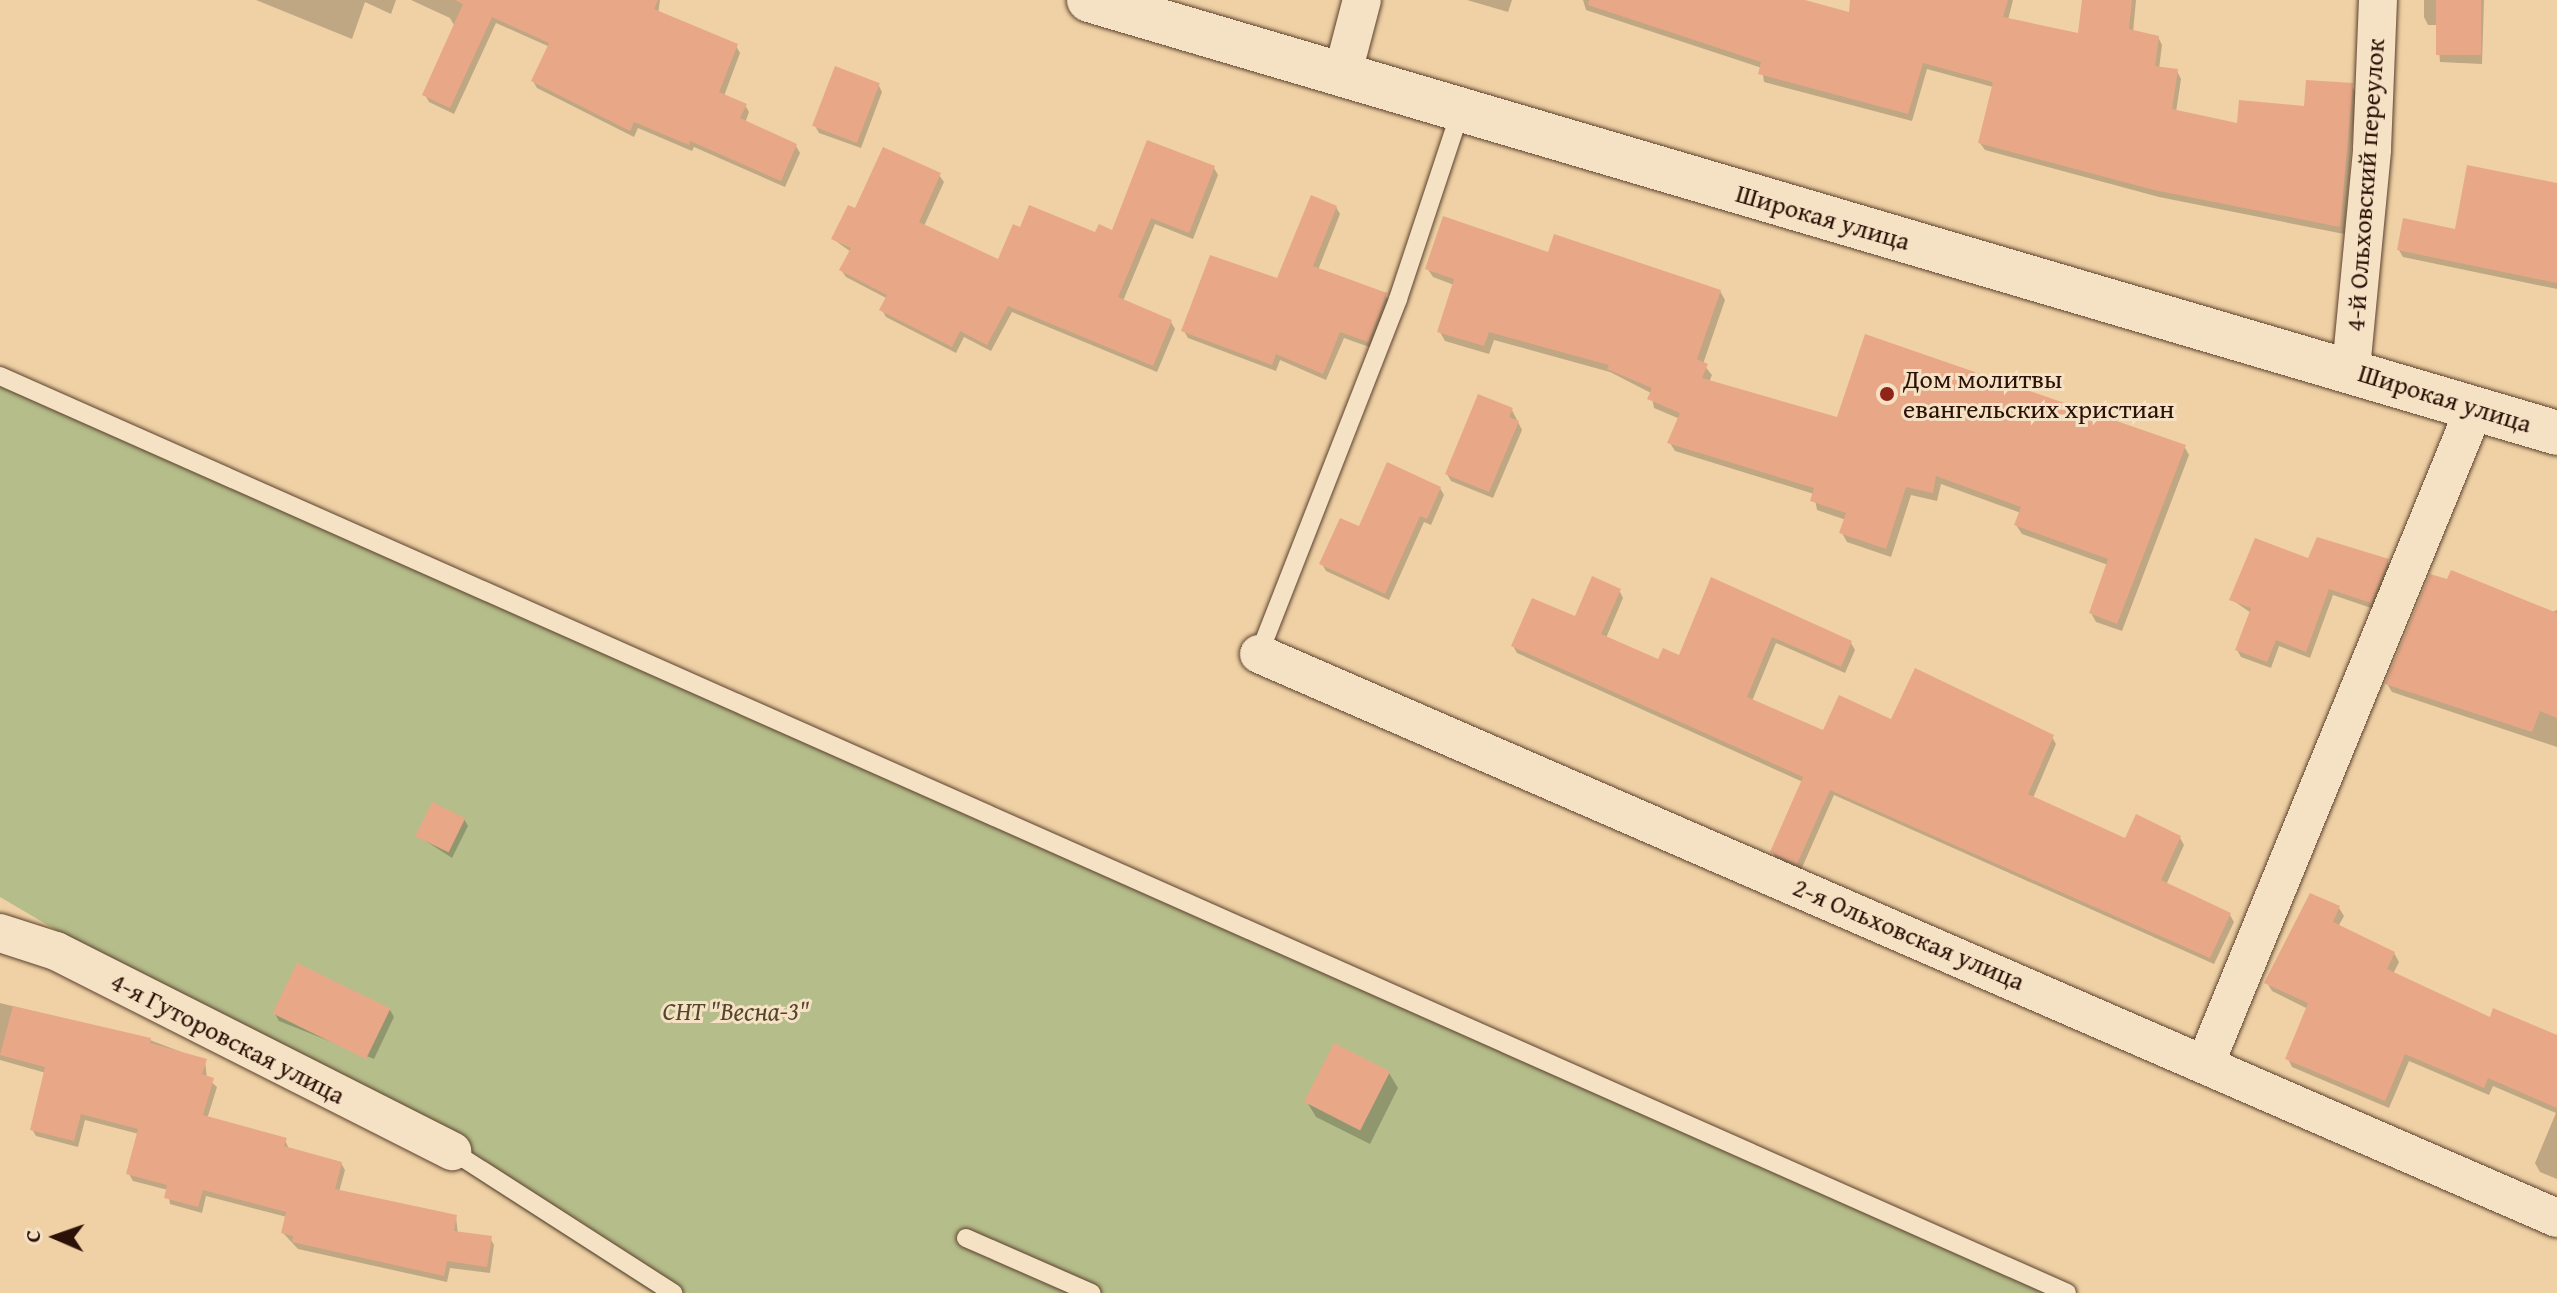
<!DOCTYPE html>
<html>
<head>
<meta charset="utf-8">
<style>
	body { margin:0 }
	#map { position:relative; width:2557px; height:1293px; overflow:hidden; background:#efd1a5; font-family:"Gentium Book Plus",serif }
	div>[style] { position:absolute }
	.green>* { inset:0; background:#b5bd8a }
	.shadow>* { inset:0; background:#0003 }
	.building>* { inset:0; background:#e8a888; transform-origin:0 0 }
	.roads { filter:drop-shadow(0 0 2px #5c412e) drop-shadow(0 0 2px #5c412e) }
	.lane>* { height:18px; margin:-9px; padding:0 9px; transform-origin:9px; border-radius:9px; background:#f5e1c4 }
	.street>* { height:38px; margin:-19px; padding:0 19px; transform-origin:19px; border-radius:19px; background:#f5e1c4 }
	.secondary>* { height:44px; margin:-22px; padding:0 22px; transform-origin:22px; border-radius:22px; background:#f5e1c4 }
	.dots>* { width:22px; height:22px; translate:-50% -50%; box-sizing:border-box; border:4px solid #f5e1c4; border-radius:50% }
	span { translate:-50% -50%; white-space:nowrap; text-align:center; line-height:1.15; -webkit-text-stroke:6px #f5e1c4; paint-order:stroke }
	.street-label { font-size:26px; color:#2b1107 }
	.poi-label { font-size:26px; color:#2b1107 }
	.left { translate:0 -50%; text-align:left }
	.park-label { font-size:26px; color:#54452e; font-style:italic }
	.north { position:absolute; left:16px; top:1197px; width:80px; height:80px; -webkit-text-stroke:6px #f5e1c4; paint-order:stroke; rotate:272deg; font-size:22px; font-weight:700; line-height:32px; text-align:center; color:#2b1107 }
	.north::after { content:''; display:block; margin:auto; width:28px; height:36px; background:#2b1107; clip-path:polygon(50% 0,100% 100%,50% 72%,0 100%) }
</style>
</head>
<body>
<div id="map">
	<div class="green">
		<div style="clip-path:polygon(0 376px,2067px 1293px,653px 1293px,447px 1160px,0 897px)"></div>
	</div>
	<div class="shadow">
		<div style="clip-path:polygon(256px 0,396px 0,391px 14px,365px 2px,352px 39px)"></div>
		<div style="clip-path:polygon(411px 0,660px 0,658px 14px,736px 46px,740px 53px,724px 96px,745px 105px,749px 112px,745px 123px,796px 146px,800px 153px,785px 187px,694px 147px,692px 151px,638px 128px,634px 137px,537px 88px,533px 81px,550px 47px,496px 23px,454px 114px,429px 102px,425px 95px,454px 25px,450px 18px)"></div>
		<div style="clip-path:polygon(1467px 0,1512px 0,1508px 12px)"></div>
		<div style="clip-path:polygon(1583px 0,1744px 0,1881px 29px,1889px 0,2013px 0,2008px 20px,2080px 35px,2084px 0,2136px 0,2133px 32px,2158px 37px,2162px 45px,2159px 69px,2177px 71px,2181px 79px,2176px 112px,2239px 126px,2306px 108px,2351px 85px,2356px 93px,2344px 234px,2159px 197px,1985px 150px,1980px 143px,1993px 87px,1927px 69px,1912px 121px,1764px 82px,1762px 68px,1586px 10px)"></div>
		<div style="clip-path:polygon(2424px 0,2484px 0,2482px 64px,2440px 62px,2437px 25px,2428px 25px,2424px 17px)"></div>
		<div style="clip-path:polygon(878px 84px,882px 92px,861px 148px,819px 133px,815px 126px)"></div>
		<div style="clip-path:polygon(1214px 168px,1218px 175px,1193px 239px,1155px 224px,1123px 301px,1171px 322px,1175px 329px,1157px 372px,1012px 312px,991px 351px,964px 337px,956px 353px,886px 317px,882px 310px,888px 299px,846px 277px,841px 270px,851px 252px,833px 239px,856px 210px,939px 175px,944px 182px,924px 226px,999px 261px,1113px 233px)"></div>
		<div style="clip-path:polygon(2557px 184px,2557px 289px,2403px 257px,2399px 250px,2456px 232px)"></div>
		<div style="clip-path:polygon(1336px 207px,1340px 214px,1318px 270px,1385px 295px,1389px 302px,1372px 348px,1344px 338px,1326px 380px,1280px 360px,1276px 371px,1188px 338px,1184px 331px,1278px 280px)"></div>
		<div style="clip-path:polygon(1549px 255px,1720px 291px,1725px 300px,1703px 364px,1712px 375px,1709px 382px,1839px 420px,2184px 446px,2189px 455px,2122px 631px,2096px 622px,2091px 613px,2108px 565px,2022px 534px,2016px 525px,2021px 513px,1941px 484px,1937px 501px,1911px 495px,1891px 557px,1847px 542px,1842px 533px,1846px 520px,1817px 510px,1814px 494px,1675px 451px,1670px 443px,1680px 419px,1654px 408px,1651px 393px,1610px 372px,1494px 340px,1489px 354px,1445px 341px,1440px 332px,1454px 285px,1433px 277px,1427px 268px)"></div>
		<div style="clip-path:polygon(1512px 410px,1522px 430px,1493px 498px,1451px 481px,1447px 474px)"></div>
		<div style="clip-path:polygon(1440px 488px,1444px 495px,1431px 525px,1424px 522px,1389px 600px,1326px 571px,1322px 564px,1360px 529px)"></div>
		<div style="clip-path:polygon(2310px 561px,2387px 561px,2392px 568px,2374px 609px,2333px 595px,2310px 658px,2279px 646px,2271px 668px,2241px 657px,2237px 650px,2251px 613px,2231px 599px)"></div>
		<div style="clip-path:polygon(1712px 580px,1851px 643px,1855px 650px,1845px 673px,1776px 643px,1752px 701px,1824px 733px,1892px 722px,1916px 670px,2052px 737px,2056px 744px,2033px 798px,2126px 840px,2180px 838px,2184px 845px,2166px 885px,2230px 915px,2234px 922px,2214px 964px,1834px 795px,1801px 870px,1777px 859px,1772px 852px,1803px 782px,1517px 653px,1513px 646px,1576px 619px,1619px 590px,1623px 598px,1606px 638px,1659px 662px,1680px 658px)"></div>
		<div style="clip-path:polygon(2557px 610px,2557px 747px,2392px 692px,2387px 684px)"></div>
		<div style="clip-path:polygon(464px 819px,468px 826px,452px 858px,418px 836px)"></div>
		<div style="clip-path:polygon(2339px 908px,2344px 916px,2338px 927px,2394px 953px,2399px 962px,2393px 974px,2491px 1020px,2557px 1037px,2557px 1179px,2540px 1172px,2535px 1163px,2556px 1113px,2493px 1086px,2489px 1095px,2409px 1061px,2389px 1108px,2292px 1067px,2288px 1059px,2308px 1009px,2272px 991px,2267px 983px)"></div>
		<div style="clip-path:polygon(0 1003px,150px 1040px,205px 1061px,207px 1078px,217px 1087px,207px 1119px,285px 1140px,289px 1149px,341px 1163px,345px 1170px,339px 1192px,456px 1217px,458px 1234px,490px 1238px,494px 1245px,490px 1273px,450px 1268px,447px 1282px,298px 1249px,283px 1233px,287px 1217px,206px 1196px,202px 1213px,170px 1204px,168px 1190px,133px 1181px,129px 1174px,139px 1134px,85px 1120px,78px 1147px,36px 1136px,32px 1129px,46px 1073px,0 1060px)"></div>
		<div style="clip-path:polygon(390px 1010px,394px 1017px,374px 1059px,279px 1021px,275px 1014px)"></div>
		<div style="clip-path:polygon(1389px 1073px,1398px 1088px,1370px 1144px,1316px 1117px,1307px 1102px)"></div>
	</div>
	<div class="building">
		<div style="clip-path:polygon(455px 0,658px 0,654px 9px,738px 44px,719px 92px,747px 104px,740px 118px,797px 144px,781px 181px,690px 141px,689px 145px,634px 122px,630px 131px,531px 81px,549px 43px,492px 17px,450px 108px,422px 95px,463px 4px)"></div>
		<div style="clip-path:polygon(1589px 0,1805px 0,1849px 12px,1850px 0,2008px 0,2003px 17px,2078px 33px,2082px 0,2132px 0,2129px 29px,2159px 36px,2155px 66px,2178px 69px,2172px 109px,2237px 123px,2239px 100px,2304px 106px,2306px 80px,2353px 83px,2340px 227px,2154px 190px,1978px 143px,1993px 82px,1923px 63px,1908px 114px,1758px 74px,1761px 62px,1588px 5px)"></div>
		<div style="left:2436px;top:0;width:45px;height:55px"></div>
		<div style="left:835px;top:66px;width:48px;height:64px;rotate:21deg"></div>
		<div style="clip-path:polygon(1147px 140px,1215px 166px,1189px 233px,1151px 218px,1118px 297px,1172px 320px,1153px 366px,1008px 306px,987px 345px,960px 331px,952px 347px,879px 310px,887px 295px,839px 270px,851px 248px,831px 239px,848px 205px,855px 208px,883px 147px,941px 173px,919px 222px,998px 259px,1013px 224px,1020px 227px,1029px 205px,1095px 232px,1099px 224px,1112px 230px)"></div>
		<div style="clip-path:polygon(2467px 165px,2557px 183px,2557px 283px,2397px 250px,2403px 218px,2455px 229px)"></div>
		<div style="clip-path:polygon(1311px 195px,1337px 206px,1313px 266px,1387px 293px,1368px 342px,1340px 332px,1323px 374px,1276px 354px,1272px 365px,1181px 331px,1210px 255px,1277px 278px)"></div>
		<div style="clip-path:polygon(1443px 216px,1548px 252px,1554px 234px,1721px 290px,1697px 359px,1708px 364px,1702px 378px,1837px 417px,1865px 334px,2186px 445px,2117px 624px,2089px 613px,2108px 559px,2014px 525px,2021px 507px,1936px 476px,1933px 493px,1906px 487px,1886px 549px,1839px 533px,1846px 513px,1810px 501px,1814px 488px,1667px 443px,1680px 413px,1647px 399px,1652px 388px,1607px 369px,1609px 365px,1489px 332px,1484px 346px,1437px 332px,1454px 279px,1425px 269px)"></div>
		<div style="clip-path:polygon(1478px 394px,1513px 408px,1509px 417px,1519px 421px,1489px 492px,1445px 474px)"></div>
		<div style="clip-path:polygon(1387px 462px,1441px 487px,1427px 519px,1420px 516px,1385px 594px,1319px 564px,1340px 518px,1359px 526px)"></div>
		<div style="clip-path:polygon(2317px 537px,2389px 559px,2371px 603px,2329px 589px,2306px 652px,2276px 640px,2267px 662px,2235px 650px,2251px 608px,2229px 600px,2255px 538px,2308px 558px)"></div>
		<div style="clip-path:polygon(2451px 570px,2557px 613px,2557px 718px,2540px 711px,2532px 732px,2385px 684px,2430px 574px,2447px 579px)"></div>
		<div style="clip-path:polygon(1592px 576px,1621px 589px,1601px 634px,1658px 659px,1663px 648px,1679px 655px,1711px 577px,1852px 641px,1841px 667px,1772px 637px,1747px 697px,1823px 730px,1839px 695px,1891px 719px,1915px 668px,2054px 735px,2028px 794px,2125px 838px,2136px 814px,2181px 836px,2161px 880px,2231px 913px,2210px 958px,1830px 790px,1797px 864px,1770px 852px,1803px 777px,1511px 646px,1532px 598px,1575px 616px)"></div>
		<div style="left:432px;top:802px;width:37px;height:38px;rotate:26deg"></div>
		<div style="clip-path:polygon(2310px 893px,2340px 906px,2333px 922px,2395px 952px,2387px 969px,2490px 1017px,2493px 1008px,2557px 1035px,2557px 1108px,2488px 1078px,2484px 1088px,2405px 1054px,2385px 1101px,2285px 1059px,2308px 1003px,2264px 983px)"></div>
		<div style="left:297px;top:963px;width:104px;height:56px;rotate:26deg"></div>
		<div style="clip-path:polygon(13px 1006px,151px 1038px,150px 1043px,207px 1059px,202px 1074px,214px 1078px,203px 1115px,287px 1138px,284px 1146px,342px 1162px,335px 1189px,457px 1215px,454px 1231px,492px 1236px,487px 1267px,447px 1261px,444px 1276px,292px 1242px,293px 1236px,281px 1233px,286px 1212px,203px 1190px,198px 1207px,164px 1198px,167px 1185px,126px 1174px,138px 1129px,81px 1114px,74px 1141px,30px 1130px,45px 1067px,0 1055px)"></div>
		<div style="left:1334px;top:1043px;width:63px;height:66px;rotate:27deg"></div>
	</div>
	<div class="roads">
		<div class="lane">
			<div style="left:0;top:376px;width:2261px;rotate:23.92deg"></div>
			<div style="left:1259px;top:654px;width:381px;rotate:-68.6deg"></div>
			<div style="left:1398px;top:299px;width:196px;rotate:-71.6deg"></div>
			<div style="left:452px;top:1151px;width:263px;rotate:32.7deg"></div>
			<div style="left:966px;top:1238px;width:137px;rotate:23.7deg"></div>
		</div>
		<div class="street">
			<div style="left:1342px;top:76px;width:79px;rotate:-75.3deg"></div>
			<div style="left:2351px;top:369px;width:221px;rotate:-84.5deg"></div>
			<div style="left:2372px;top:149px;width:149px;rotate:-87.7deg"></div>
			<div style="left:1259px;top:654px;width:1415px;rotate:23.49deg"></div>
			<div style="left:0;top:933px;width:59px;rotate:17.8deg"></div>
			<div style="left:56px;top:951px;width:444px;rotate:26.8deg"></div>
			<div style="left:2206px;top:1062px;width:708px;rotate:-67.67deg"></div>
		</div>
		<div class="secondary">
			<div style="left:1089px;top:0;width:1531px;rotate:16.43deg"></div>
		</div>
	</div>
	<div class="dots">
		<div style="left:1887px;top:394px;background:#8f2418"></div>
	</div>
	<div class="street-label">
		<span style="left:2365px;top:185px;rotate:-86deg">4-й Ольховский переулок</span>
		<span style="left:1823px;top:217px;rotate:16deg">Широкая улица</span>
		<span style="left:2445px;top:398px;rotate:17deg">Широкая улица</span>
		<span style="left:1909px;top:934px;rotate:23deg">2-я Ольховская улица</span>
		<span style="left:228px;top:1038px;rotate:27deg">4-я Гуторовская улица</span>
	</div>
	<div class="poi-label">
		<span class="left" style="left:1903px;top:394px">Дом молитвы<br>евангельских христиан</span>
	</div>
	<div class="park-label">
		<span style="left:736px;top:1011px">СНТ "Весна-3"</span>
	</div>
	<div class="north">С</div>
</div>
</body>
</html>
